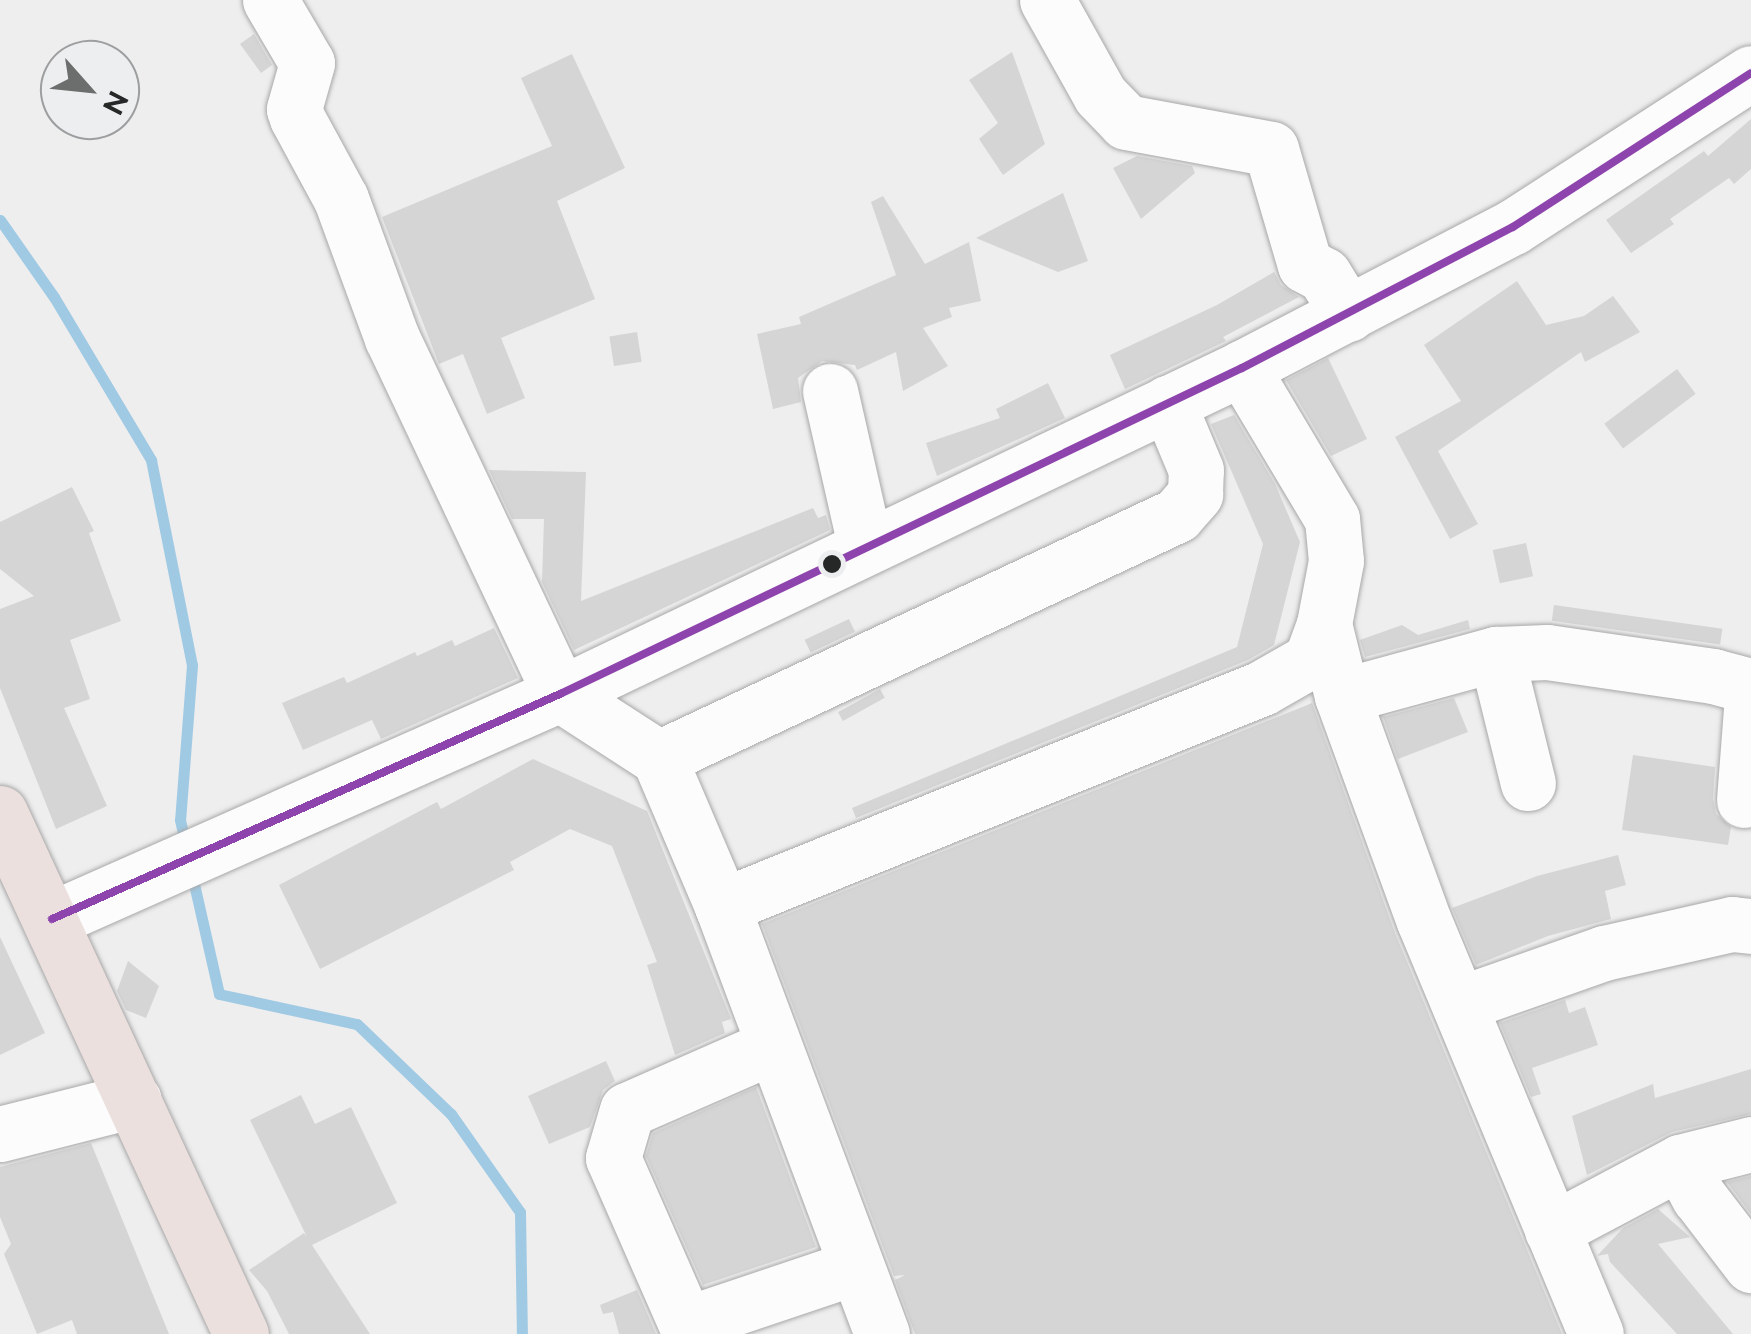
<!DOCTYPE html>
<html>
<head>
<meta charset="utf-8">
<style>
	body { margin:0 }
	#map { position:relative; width:1751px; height:1334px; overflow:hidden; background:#eee; font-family:Raleway,sans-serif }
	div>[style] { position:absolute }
	.stream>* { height:11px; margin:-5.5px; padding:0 5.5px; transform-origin:5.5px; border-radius:5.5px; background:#a0cae4 }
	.building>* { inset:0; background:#d5d5d5; transform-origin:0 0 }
	.roads { filter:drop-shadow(0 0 2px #a8a8a8) drop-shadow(0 0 2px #a8a8a8) }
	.minor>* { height:55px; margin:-27.5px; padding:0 27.5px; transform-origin:27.5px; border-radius:27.5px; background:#fcfcfc }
	.highway>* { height:55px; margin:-27.5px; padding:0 27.5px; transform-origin:27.5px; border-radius:27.5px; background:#ebe0de }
	.bus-1>* { height:8px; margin:-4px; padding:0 4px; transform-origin:4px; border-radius:4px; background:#8e44ad }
	.dots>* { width:28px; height:28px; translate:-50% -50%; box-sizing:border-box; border:5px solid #edeeef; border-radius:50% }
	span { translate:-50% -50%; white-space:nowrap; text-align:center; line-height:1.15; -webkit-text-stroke:8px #edeeef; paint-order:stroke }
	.north { position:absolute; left:40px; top:40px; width:100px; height:100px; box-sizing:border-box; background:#edeeef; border:2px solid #9d9e9f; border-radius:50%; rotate:117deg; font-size:28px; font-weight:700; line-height:40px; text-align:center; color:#262727 }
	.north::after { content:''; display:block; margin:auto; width:35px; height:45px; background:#6c6d6d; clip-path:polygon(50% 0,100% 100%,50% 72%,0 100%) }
</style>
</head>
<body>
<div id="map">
	<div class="stream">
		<div style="left:0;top:220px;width:94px;rotate:55deg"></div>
		<div style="left:54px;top:297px;width:190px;rotate:59.2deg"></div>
		<div style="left:151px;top:460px;width:209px;rotate:78.7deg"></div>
		<div style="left:192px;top:665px;width:155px;rotate:94.4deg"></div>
		<div style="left:180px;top:820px;width:23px;rotate:77deg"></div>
		<div style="left:192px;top:875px;width:122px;rotate:77.2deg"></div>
		<div style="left:219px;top:994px;width:141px;rotate:12.3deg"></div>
		<div style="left:357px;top:1024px;width:130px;rotate:43.8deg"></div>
		<div style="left:451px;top:1114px;width:120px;rotate:54.9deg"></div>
		<div style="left:520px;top:1212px;width:122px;rotate:89.1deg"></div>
	</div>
	<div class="building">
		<div style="clip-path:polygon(254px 34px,272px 65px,261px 73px,240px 44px)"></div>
		<div style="clip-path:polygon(1012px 52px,1045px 144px,1003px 175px,979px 139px,998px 123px,969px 80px)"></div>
		<div style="clip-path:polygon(572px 54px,625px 168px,557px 201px,595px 299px,501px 338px,525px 398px,487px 414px,463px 354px,439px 364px,382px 217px,552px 146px,521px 78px)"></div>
		<div style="clip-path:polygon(1751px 119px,1751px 169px,1734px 184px,1729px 178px,1670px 219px,1674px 224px,1631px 253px,1606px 220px,1704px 151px,1708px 156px)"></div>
		<div style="clip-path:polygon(1137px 156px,1192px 166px,1195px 173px,1141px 219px,1113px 168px)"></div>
		<div style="clip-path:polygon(1063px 193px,1088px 261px,1058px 272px,976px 238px)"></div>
		<div style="clip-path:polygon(883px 196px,925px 264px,969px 242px,981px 301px,949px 308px,952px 317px,923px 328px,948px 366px,903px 391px,896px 352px,857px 370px,855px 365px,822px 361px,798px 378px,801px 402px,773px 409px,757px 334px,801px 324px,799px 317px,896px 275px,871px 202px)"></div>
		<div style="clip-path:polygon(1274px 272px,1281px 285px,1299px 297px,1223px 337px,1226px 341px,1125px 389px,1110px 355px,1217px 305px)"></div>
		<div style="clip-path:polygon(1517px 281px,1546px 325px,1584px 316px,1613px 296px,1640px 332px,1585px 362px,1581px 352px,1438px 451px,1478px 524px,1450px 539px,1395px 437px,1461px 401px,1424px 345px)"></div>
		<div style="left:637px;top:332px;width:30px;height:28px;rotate:81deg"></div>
		<div style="clip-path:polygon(1328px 358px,1367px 439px,1331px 456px,1286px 380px)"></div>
		<div style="left:1677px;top:369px;width:31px;height:91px;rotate:53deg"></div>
		<div style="clip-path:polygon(1048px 383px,1065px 418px,937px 476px,926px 443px,1000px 418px,996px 409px)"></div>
		<div style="clip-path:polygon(1234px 415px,1275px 484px,1300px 542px,1274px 645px,1248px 660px,856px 818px,852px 808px,1237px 647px,1263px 544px,1211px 424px)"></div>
		<div style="clip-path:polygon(489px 470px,586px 472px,581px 601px,813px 508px,818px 518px,826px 515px,830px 530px,574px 650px,542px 582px,544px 519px,512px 519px)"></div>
		<div style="clip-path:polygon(72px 487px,94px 531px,89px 533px,121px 621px,70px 640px,90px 699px,64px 708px,107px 806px,56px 829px,0 688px,0 609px,34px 596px,0 569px,0 522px)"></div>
		<div style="left:1526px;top:543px;width:34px;height:34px;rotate:78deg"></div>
		<div style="left:1554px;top:605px;width:170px;height:16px;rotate:8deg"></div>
		<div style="left:849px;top:619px;width:14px;height:49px;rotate:65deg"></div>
		<div style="clip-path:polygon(1468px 620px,1470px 629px,1365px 657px,1360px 640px,1402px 625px,1418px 635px)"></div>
		<div style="clip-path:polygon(494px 628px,518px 678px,381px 739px,372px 720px,303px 750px,282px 703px,344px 677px,347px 683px,415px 652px,417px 656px,452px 640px,455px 646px)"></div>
		<div style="left:880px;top:689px;width:10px;height:48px;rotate:61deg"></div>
		<div style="clip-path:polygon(1454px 698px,1468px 732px,1398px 759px,1383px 717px)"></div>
		<div style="clip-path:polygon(1312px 703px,1395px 933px,1562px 1334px,915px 1334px,895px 1280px,905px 1275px,894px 1276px,762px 924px)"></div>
		<div style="clip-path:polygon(1633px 755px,1715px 767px,1713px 799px,1716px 814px,1731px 827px,1728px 845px,1622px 830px)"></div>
		<div style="clip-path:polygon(533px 759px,647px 811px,731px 1019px,722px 1022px,725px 1033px,675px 1055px,647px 965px,657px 962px,612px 846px,570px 829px,510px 862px,514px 870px,320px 969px,279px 885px,437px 802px,441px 809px)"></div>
		<div style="clip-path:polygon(1618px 855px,1626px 885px,1605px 891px,1611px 919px,1548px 936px,1476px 965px,1452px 908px,1537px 876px)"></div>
		<div style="clip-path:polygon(0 937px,45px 1033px,0 1055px)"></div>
		<div style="clip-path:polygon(128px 961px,159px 986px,146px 1018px,126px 1010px,117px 991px)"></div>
		<div style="clip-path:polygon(1565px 1000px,1569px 1013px,1585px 1007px,1598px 1045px,1532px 1068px,1541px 1094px,1531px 1097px,1500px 1023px)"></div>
		<div style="clip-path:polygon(606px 1061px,615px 1081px,603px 1090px,590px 1127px,549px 1144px,528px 1096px)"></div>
		<div style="clip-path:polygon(1751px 1069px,1751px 1114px,1672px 1132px,1587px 1175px,1572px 1116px,1653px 1084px,1655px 1098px)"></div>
		<div style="clip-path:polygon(756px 1087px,816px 1247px,703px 1285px,646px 1156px,653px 1133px)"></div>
		<div style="clip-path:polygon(301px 1095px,315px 1124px,351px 1107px,397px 1203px,312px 1245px,370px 1334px,289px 1334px,267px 1291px,249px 1270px,304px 1233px,307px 1237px,250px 1120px)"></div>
		<div style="clip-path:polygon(91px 1143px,169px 1334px,77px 1334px,72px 1320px,37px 1334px,4px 1254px,11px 1244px,0 1217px,0 1167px)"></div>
		<div style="clip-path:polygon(1751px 1176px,1751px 1214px,1727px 1182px)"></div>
		<div style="clip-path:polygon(1658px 1209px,1690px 1237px,1658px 1244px,1733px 1334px,1677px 1334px,1610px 1262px,1608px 1254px,1597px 1256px,1623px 1228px)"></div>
		<div style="clip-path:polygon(637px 1290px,656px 1334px,619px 1334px,613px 1312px,603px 1314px,600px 1305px)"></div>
	</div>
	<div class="roads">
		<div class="minor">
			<div style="left:270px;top:0;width:73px;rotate:59.6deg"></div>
			<div style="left:307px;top:63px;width:48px;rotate:105.8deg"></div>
			<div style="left:294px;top:109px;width:9px;rotate:72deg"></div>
			<div style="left:297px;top:118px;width:92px;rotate:61.5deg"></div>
			<div style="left:341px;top:199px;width:148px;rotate:69.9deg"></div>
			<div style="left:392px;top:338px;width:394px;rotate:64.7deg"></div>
			<div style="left:560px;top:694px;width:118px;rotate:32.9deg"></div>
			<div style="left:659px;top:758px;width:161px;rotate:66.9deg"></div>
			<div style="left:1047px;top:0;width:109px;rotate:60.8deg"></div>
			<div style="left:1100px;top:95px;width:37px;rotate:46deg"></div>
			<div style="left:1126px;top:122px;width:147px;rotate:10.5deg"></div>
			<div style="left:1271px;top:149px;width:121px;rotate:73.7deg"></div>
			<div style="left:1305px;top:265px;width:21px;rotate:28deg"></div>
			<div style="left:1324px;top:275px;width:46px;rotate:58.4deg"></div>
			<div style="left:830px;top:391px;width:158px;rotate:77.2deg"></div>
			<div style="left:1324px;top:624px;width:74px;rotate:76deg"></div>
			<div style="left:1342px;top:696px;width:239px;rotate:70deg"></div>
			<div style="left:1424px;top:921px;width:447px;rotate:67.4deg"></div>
			<div style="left:1496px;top:654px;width:133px;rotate:76.1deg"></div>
			<div style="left:1342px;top:696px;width:160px;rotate:-15.3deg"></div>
			<div style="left:1496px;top:654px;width:51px;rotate:-2.2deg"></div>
			<div style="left:1547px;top:652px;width:168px;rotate:8.2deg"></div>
			<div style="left:1713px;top:676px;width:39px;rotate:15deg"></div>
			<div style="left:659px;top:758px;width:572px;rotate:-25.13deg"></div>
			<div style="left:1177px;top:515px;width:28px;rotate:-49deg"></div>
			<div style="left:1195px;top:494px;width:24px;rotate:-88deg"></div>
			<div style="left:1196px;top:470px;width:73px;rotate:-112.7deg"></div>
			<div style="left:1744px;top:800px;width:90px;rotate:-85.6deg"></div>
			<div style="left:52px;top:919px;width:556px;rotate:-23.89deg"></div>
			<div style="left:560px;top:694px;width:756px;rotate:-25.55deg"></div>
			<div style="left:1242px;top:368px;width:305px;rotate:-27.5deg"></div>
			<div style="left:1513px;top:227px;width:283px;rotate:-32.9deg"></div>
			<div style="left:1459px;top:1004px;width:154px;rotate:-19.4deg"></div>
			<div style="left:1604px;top:953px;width:131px;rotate:-12.8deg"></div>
			<div style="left:1732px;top:924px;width:19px;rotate:6deg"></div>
			<div style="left:773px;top:1046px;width:159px;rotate:156.3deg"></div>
			<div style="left:627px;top:1110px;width:50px;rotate:106.3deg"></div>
			<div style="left:613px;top:1158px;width:181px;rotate:66.3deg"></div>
			<div style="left:686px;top:1324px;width:178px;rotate:-18.6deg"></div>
			<div style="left:0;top:1134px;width:138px;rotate:-14.2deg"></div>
			<div style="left:1680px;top:1162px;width:73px;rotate:-14.2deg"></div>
			<div style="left:1552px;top:1230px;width:145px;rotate:-28deg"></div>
			<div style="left:1680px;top:1162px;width:40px;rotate:62deg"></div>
			<div style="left:1699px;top:1197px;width:86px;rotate:52.6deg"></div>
			<div style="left:882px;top:1334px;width:457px;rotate:-110.5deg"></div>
			<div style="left:722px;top:906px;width:582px;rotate:-21.98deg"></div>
			<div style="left:1262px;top:688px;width:56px;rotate:-29.7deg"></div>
			<div style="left:1311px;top:660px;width:38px;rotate:-70deg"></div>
			<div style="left:1324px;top:624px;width:64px;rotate:-79.2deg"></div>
			<div style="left:1336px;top:561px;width:42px;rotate:-95.4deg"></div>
			<div style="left:1332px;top:519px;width:176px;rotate:-120.8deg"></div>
		</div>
		<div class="highway">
			<div style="left:0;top:813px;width:574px;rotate:65.18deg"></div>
		</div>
	</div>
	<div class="bus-1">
		<div style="left:52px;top:919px;width:556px;rotate:-23.89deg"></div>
		<div style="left:560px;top:694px;width:756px;rotate:-25.55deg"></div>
		<div style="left:1242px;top:368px;width:305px;rotate:-27.5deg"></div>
		<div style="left:1513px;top:227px;width:283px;rotate:-32.9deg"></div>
	</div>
	<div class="dots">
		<div style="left:832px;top:564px;background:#262727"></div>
	</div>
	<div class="north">N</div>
</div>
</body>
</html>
